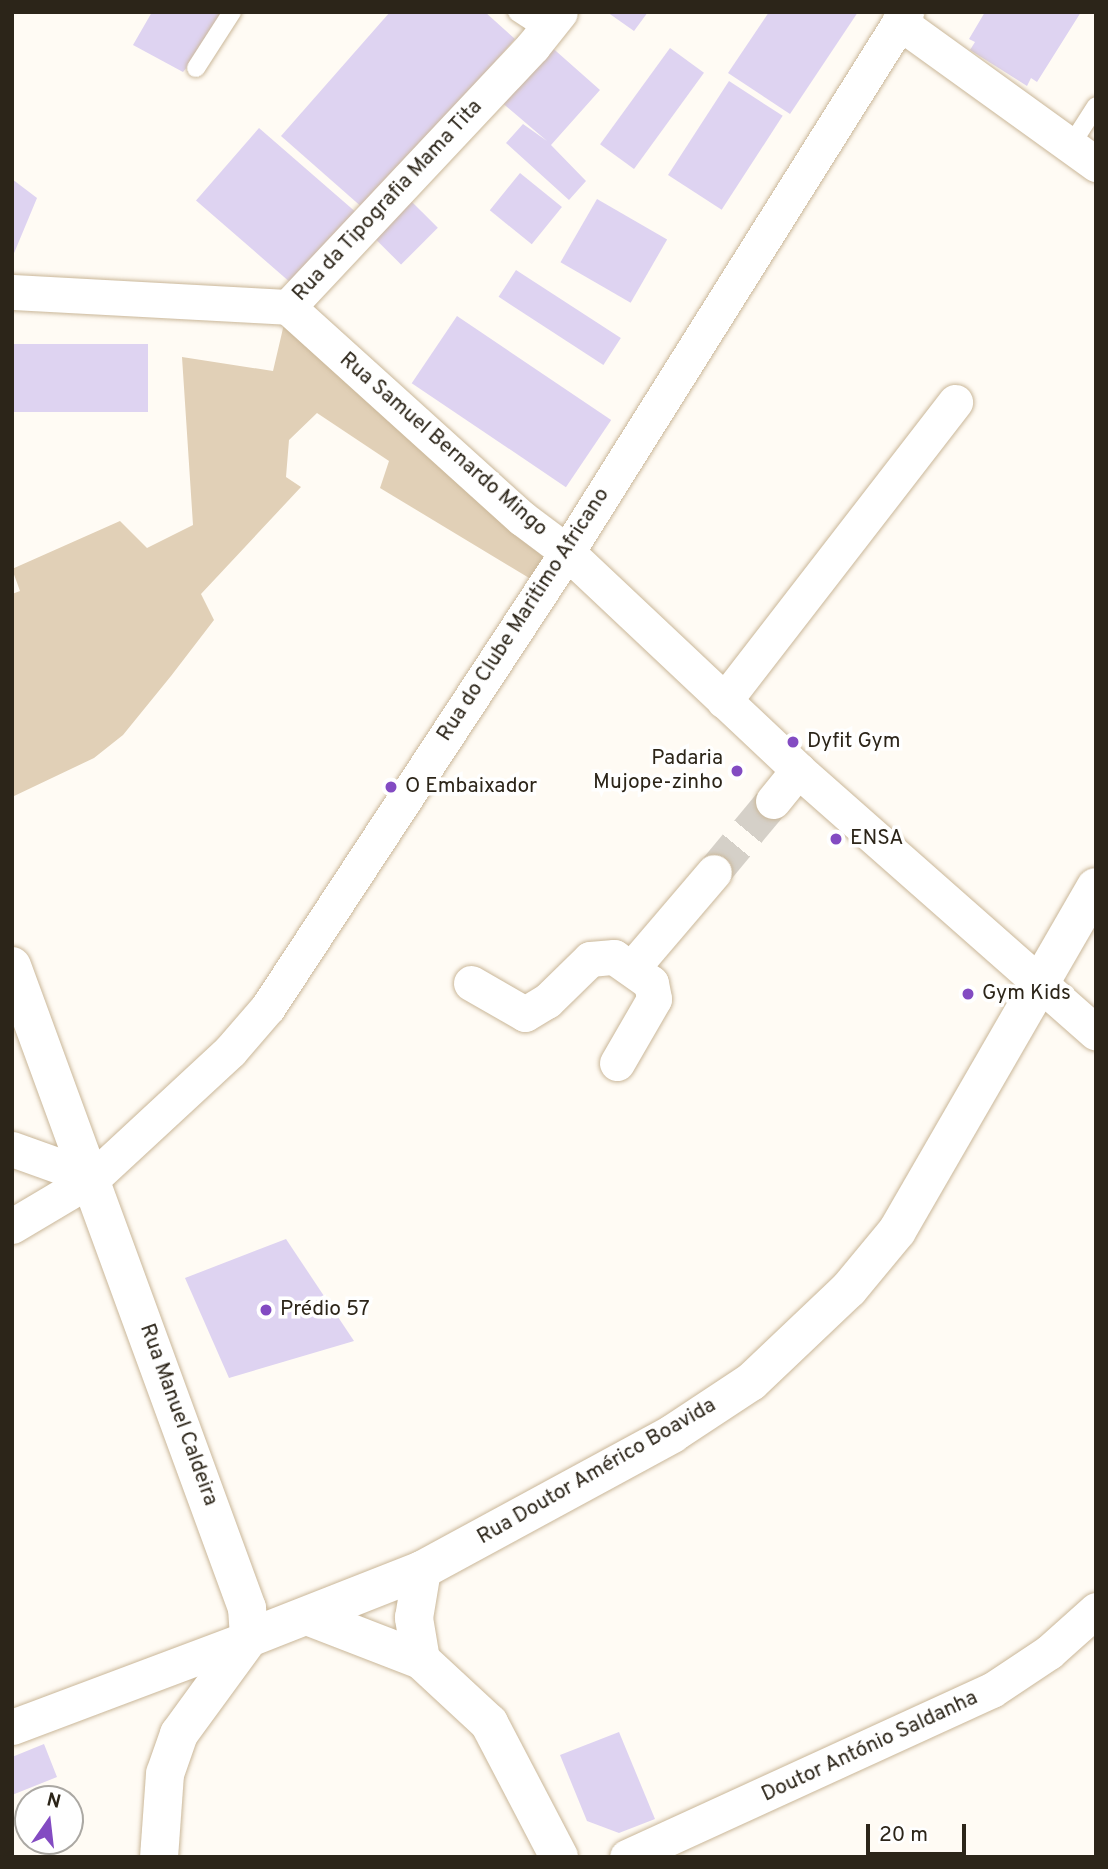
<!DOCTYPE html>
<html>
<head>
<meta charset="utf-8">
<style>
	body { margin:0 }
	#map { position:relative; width:1108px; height:1869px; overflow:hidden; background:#fffbf4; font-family:Overpass,sans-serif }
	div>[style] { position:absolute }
	.green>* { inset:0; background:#e1d0b7 }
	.building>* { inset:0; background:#ded3f1; transform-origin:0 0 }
	.minor-tunnel>* { height:35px; margin-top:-17.5px; transform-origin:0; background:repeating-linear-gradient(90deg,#d5d0c8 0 35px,transparent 0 53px) }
	.roads { filter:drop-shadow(0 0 2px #cab799) drop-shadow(0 0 2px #cab799) }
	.service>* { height:18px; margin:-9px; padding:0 9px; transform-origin:9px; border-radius:9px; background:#fff }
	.minor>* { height:35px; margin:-17.5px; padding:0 17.5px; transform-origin:17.5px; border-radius:17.5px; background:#fff }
	.tertiary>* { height:38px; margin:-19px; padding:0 19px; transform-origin:19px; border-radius:19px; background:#fff }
	.dots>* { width:19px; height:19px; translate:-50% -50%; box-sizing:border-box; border:4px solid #fff; border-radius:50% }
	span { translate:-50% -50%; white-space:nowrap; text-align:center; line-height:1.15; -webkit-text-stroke:7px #fff; paint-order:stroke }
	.street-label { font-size:21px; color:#2c2519 }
	.poi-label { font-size:21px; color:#2c2519 }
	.left { translate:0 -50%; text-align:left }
	.right { translate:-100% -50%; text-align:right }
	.frame { position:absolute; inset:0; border:14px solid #2c2519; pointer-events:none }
	.north { position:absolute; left:14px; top:1785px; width:70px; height:70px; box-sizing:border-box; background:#fff; border:2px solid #aba8a3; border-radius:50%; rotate:14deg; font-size:19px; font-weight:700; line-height:28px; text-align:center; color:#2c2519 }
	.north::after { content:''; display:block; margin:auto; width:24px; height:32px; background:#834bc2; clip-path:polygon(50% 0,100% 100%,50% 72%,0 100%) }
	.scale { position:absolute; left:866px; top:1824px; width:100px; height:32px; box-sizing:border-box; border:4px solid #2c2519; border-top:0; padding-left:9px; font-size:21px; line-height:24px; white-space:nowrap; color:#2c2519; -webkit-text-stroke:5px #fff; paint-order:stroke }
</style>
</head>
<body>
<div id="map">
	<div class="green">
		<div style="clip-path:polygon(288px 307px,567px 552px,544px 587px,380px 488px,389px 461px,317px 413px,289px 440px,286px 477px,301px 487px,201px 594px,214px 620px,171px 676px,123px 735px,94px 758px,12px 797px,12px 594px,20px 591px,12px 569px,120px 521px,147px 548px,193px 525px,182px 357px,273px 371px)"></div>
	</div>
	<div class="building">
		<div style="clip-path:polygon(152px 12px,233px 12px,183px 72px,133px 45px)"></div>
		<div style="clip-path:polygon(390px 12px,485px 12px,515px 39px,364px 209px,281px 136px)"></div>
		<div style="clip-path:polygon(607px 12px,648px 12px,634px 31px)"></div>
		<div style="clip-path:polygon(769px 12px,858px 12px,790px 114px,728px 73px)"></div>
		<div style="clip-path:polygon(985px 12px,1081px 12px,1037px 82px,1031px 78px,1027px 86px,970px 50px,975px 42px,969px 39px)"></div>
		<div style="clip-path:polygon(548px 44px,600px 90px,551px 145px,586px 181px,569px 200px,506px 143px,523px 124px,547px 141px,500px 101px)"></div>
		<div style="left:670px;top:48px;width:42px;height:119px;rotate:36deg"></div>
		<div style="left:729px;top:81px;width:64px;height:112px;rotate:33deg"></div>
		<div style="left:259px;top:128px;width:130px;height:96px;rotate:41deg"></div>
		<div style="left:520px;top:173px;width:54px;height:48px;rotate:39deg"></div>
		<div style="clip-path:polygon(12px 179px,37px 198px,12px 258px)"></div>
		<div style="left:406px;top:196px;width:45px;height:52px;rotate:45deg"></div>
		<div style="left:597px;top:199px;width:81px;height:73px;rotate:30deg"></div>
		<div style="left:516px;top:270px;width:125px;height:32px;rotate:33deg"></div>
		<div style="left:457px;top:316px;width:186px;height:81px;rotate:34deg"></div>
		<div style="left:12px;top:344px;width:136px;height:68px"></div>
		<div style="clip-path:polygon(286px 1239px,354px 1341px,229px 1378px,185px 1278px)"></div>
		<div style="clip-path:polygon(619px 1732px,655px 1819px,619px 1833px,587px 1821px,560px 1755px)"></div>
		<div style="clip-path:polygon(44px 1744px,57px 1777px,12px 1795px,12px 1757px)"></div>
	</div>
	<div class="minor-tunnel">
		<div style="left:714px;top:872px;width:92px;rotate:-50.3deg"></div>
	</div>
	<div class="roads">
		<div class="service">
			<div style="left:517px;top:12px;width:33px;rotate:33deg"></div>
			<div style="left:196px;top:68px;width:67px;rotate:-57.3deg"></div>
			<div style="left:1071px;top:145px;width:46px;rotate:-57.3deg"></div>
		</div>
		<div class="minor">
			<div style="left:899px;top:22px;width:243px;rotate:35.8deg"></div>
			<div style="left:12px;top:292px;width:276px;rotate:3.1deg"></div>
			<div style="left:288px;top:307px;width:316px;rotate:42.1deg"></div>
			<div style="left:523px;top:519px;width:55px;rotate:36.9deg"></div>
			<div style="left:567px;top:552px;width:318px;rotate:43.3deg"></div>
			<div style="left:798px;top:770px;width:397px;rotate:41.4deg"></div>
			<div style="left:288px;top:307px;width:358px;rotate:-46.8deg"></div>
			<div style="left:533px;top:46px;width:43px;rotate:-51.5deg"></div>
			<div style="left:724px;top:701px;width:378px;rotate:-52.3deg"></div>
			<div style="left:773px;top:801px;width:40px;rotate:-51deg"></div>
			<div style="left:632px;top:968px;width:126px;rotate:-49.5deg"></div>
			<div style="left:471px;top:983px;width:62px;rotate:29.9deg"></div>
			<div style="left:525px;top:1014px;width:26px;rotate:-31deg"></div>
			<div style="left:547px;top:1001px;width:60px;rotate:-44.3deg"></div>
			<div style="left:590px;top:959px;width:24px;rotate:-5deg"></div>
			<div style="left:614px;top:957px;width:45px;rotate:35.1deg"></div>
			<div style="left:651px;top:983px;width:16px;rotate:79deg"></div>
			<div style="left:654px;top:999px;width:74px;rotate:120deg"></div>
			<div style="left:12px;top:1149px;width:86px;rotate:19.7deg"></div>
			<div style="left:12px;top:1226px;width:94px;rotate:-30.7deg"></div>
			<div style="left:93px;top:1178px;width:187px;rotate:-42.8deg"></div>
			<div style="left:230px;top:1051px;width:58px;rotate:-49.2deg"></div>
			<div style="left:268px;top:1007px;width:544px;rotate:-56.69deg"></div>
			<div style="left:567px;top:552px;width:638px;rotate:-57.88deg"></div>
			<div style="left:12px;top:1727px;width:253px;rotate:-20.6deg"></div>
			<div style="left:627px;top:1857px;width:401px;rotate:-24.6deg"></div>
			<div style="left:992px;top:1690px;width:69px;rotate:-33.7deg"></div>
			<div style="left:1049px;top:1652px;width:63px;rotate:-41.8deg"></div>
		</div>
		<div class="tertiary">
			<div style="left:12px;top:966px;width:684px;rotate:69.9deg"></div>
			<div style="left:247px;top:1608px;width:30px;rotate:86deg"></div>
			<div style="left:249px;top:1638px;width:119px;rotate:126.1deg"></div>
			<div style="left:179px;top:1734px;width:42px;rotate:109.3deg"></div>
			<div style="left:165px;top:1774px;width:83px;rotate:94.1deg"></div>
			<div style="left:307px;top:1616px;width:122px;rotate:21.1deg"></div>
			<div style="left:421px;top:1660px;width:93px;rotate:42.8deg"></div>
			<div style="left:489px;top:1723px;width:151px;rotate:62.4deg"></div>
			<div style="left:249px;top:1638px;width:186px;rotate:-21.5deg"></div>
			<div style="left:422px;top:1570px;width:285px;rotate:-28.5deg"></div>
			<div style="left:672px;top:1434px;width:95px;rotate:-33.4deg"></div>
			<div style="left:751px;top:1382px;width:135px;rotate:-43.5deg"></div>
			<div style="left:849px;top:1289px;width:75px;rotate:-50.4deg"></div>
			<div style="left:897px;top:1231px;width:397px;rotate:-60deg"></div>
			<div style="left:421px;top:1660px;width:43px;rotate:-99.5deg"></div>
			<div style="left:414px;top:1618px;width:49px;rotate:-80.5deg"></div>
		</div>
	</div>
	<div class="dots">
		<div style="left:793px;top:742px;background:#834bc2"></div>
		<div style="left:737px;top:771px;background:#834bc2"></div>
		<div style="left:391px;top:787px;background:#834bc2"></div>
		<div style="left:836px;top:839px;background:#834bc2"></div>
		<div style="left:968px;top:994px;background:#834bc2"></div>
		<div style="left:266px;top:1310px;background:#834bc2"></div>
	</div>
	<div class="street-label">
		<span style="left:388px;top:201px;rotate:-47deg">Rua da Tipografia Mama Tita</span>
		<span style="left:443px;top:445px;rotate:41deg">Rua Samuel Bernardo Mingo</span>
		<span style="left:524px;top:615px;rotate:-57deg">Rua do Clube Maritimo Africano</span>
		<span style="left:178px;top:1415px;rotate:70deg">Rua Manuel Caldeira</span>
		<span style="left:597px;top:1472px;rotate:-30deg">Rua Doutor Américo Boavida</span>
		<span style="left:870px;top:1747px;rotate:-25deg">Doutor António Saldanha</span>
	</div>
	<div class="poi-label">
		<span class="left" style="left:807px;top:742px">Dyfit Gym</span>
		<span class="right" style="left:723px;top:771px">Padaria<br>Mujope-zinho</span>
		<span class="left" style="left:405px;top:787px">O Embaixador</span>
		<span class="left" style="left:850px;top:839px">ENSA</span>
		<span class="left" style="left:982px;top:994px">Gym Kids</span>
		<span class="left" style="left:280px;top:1310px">Prédio 57</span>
	</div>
	<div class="frame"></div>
	<div class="north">N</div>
	<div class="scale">20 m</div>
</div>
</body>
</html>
